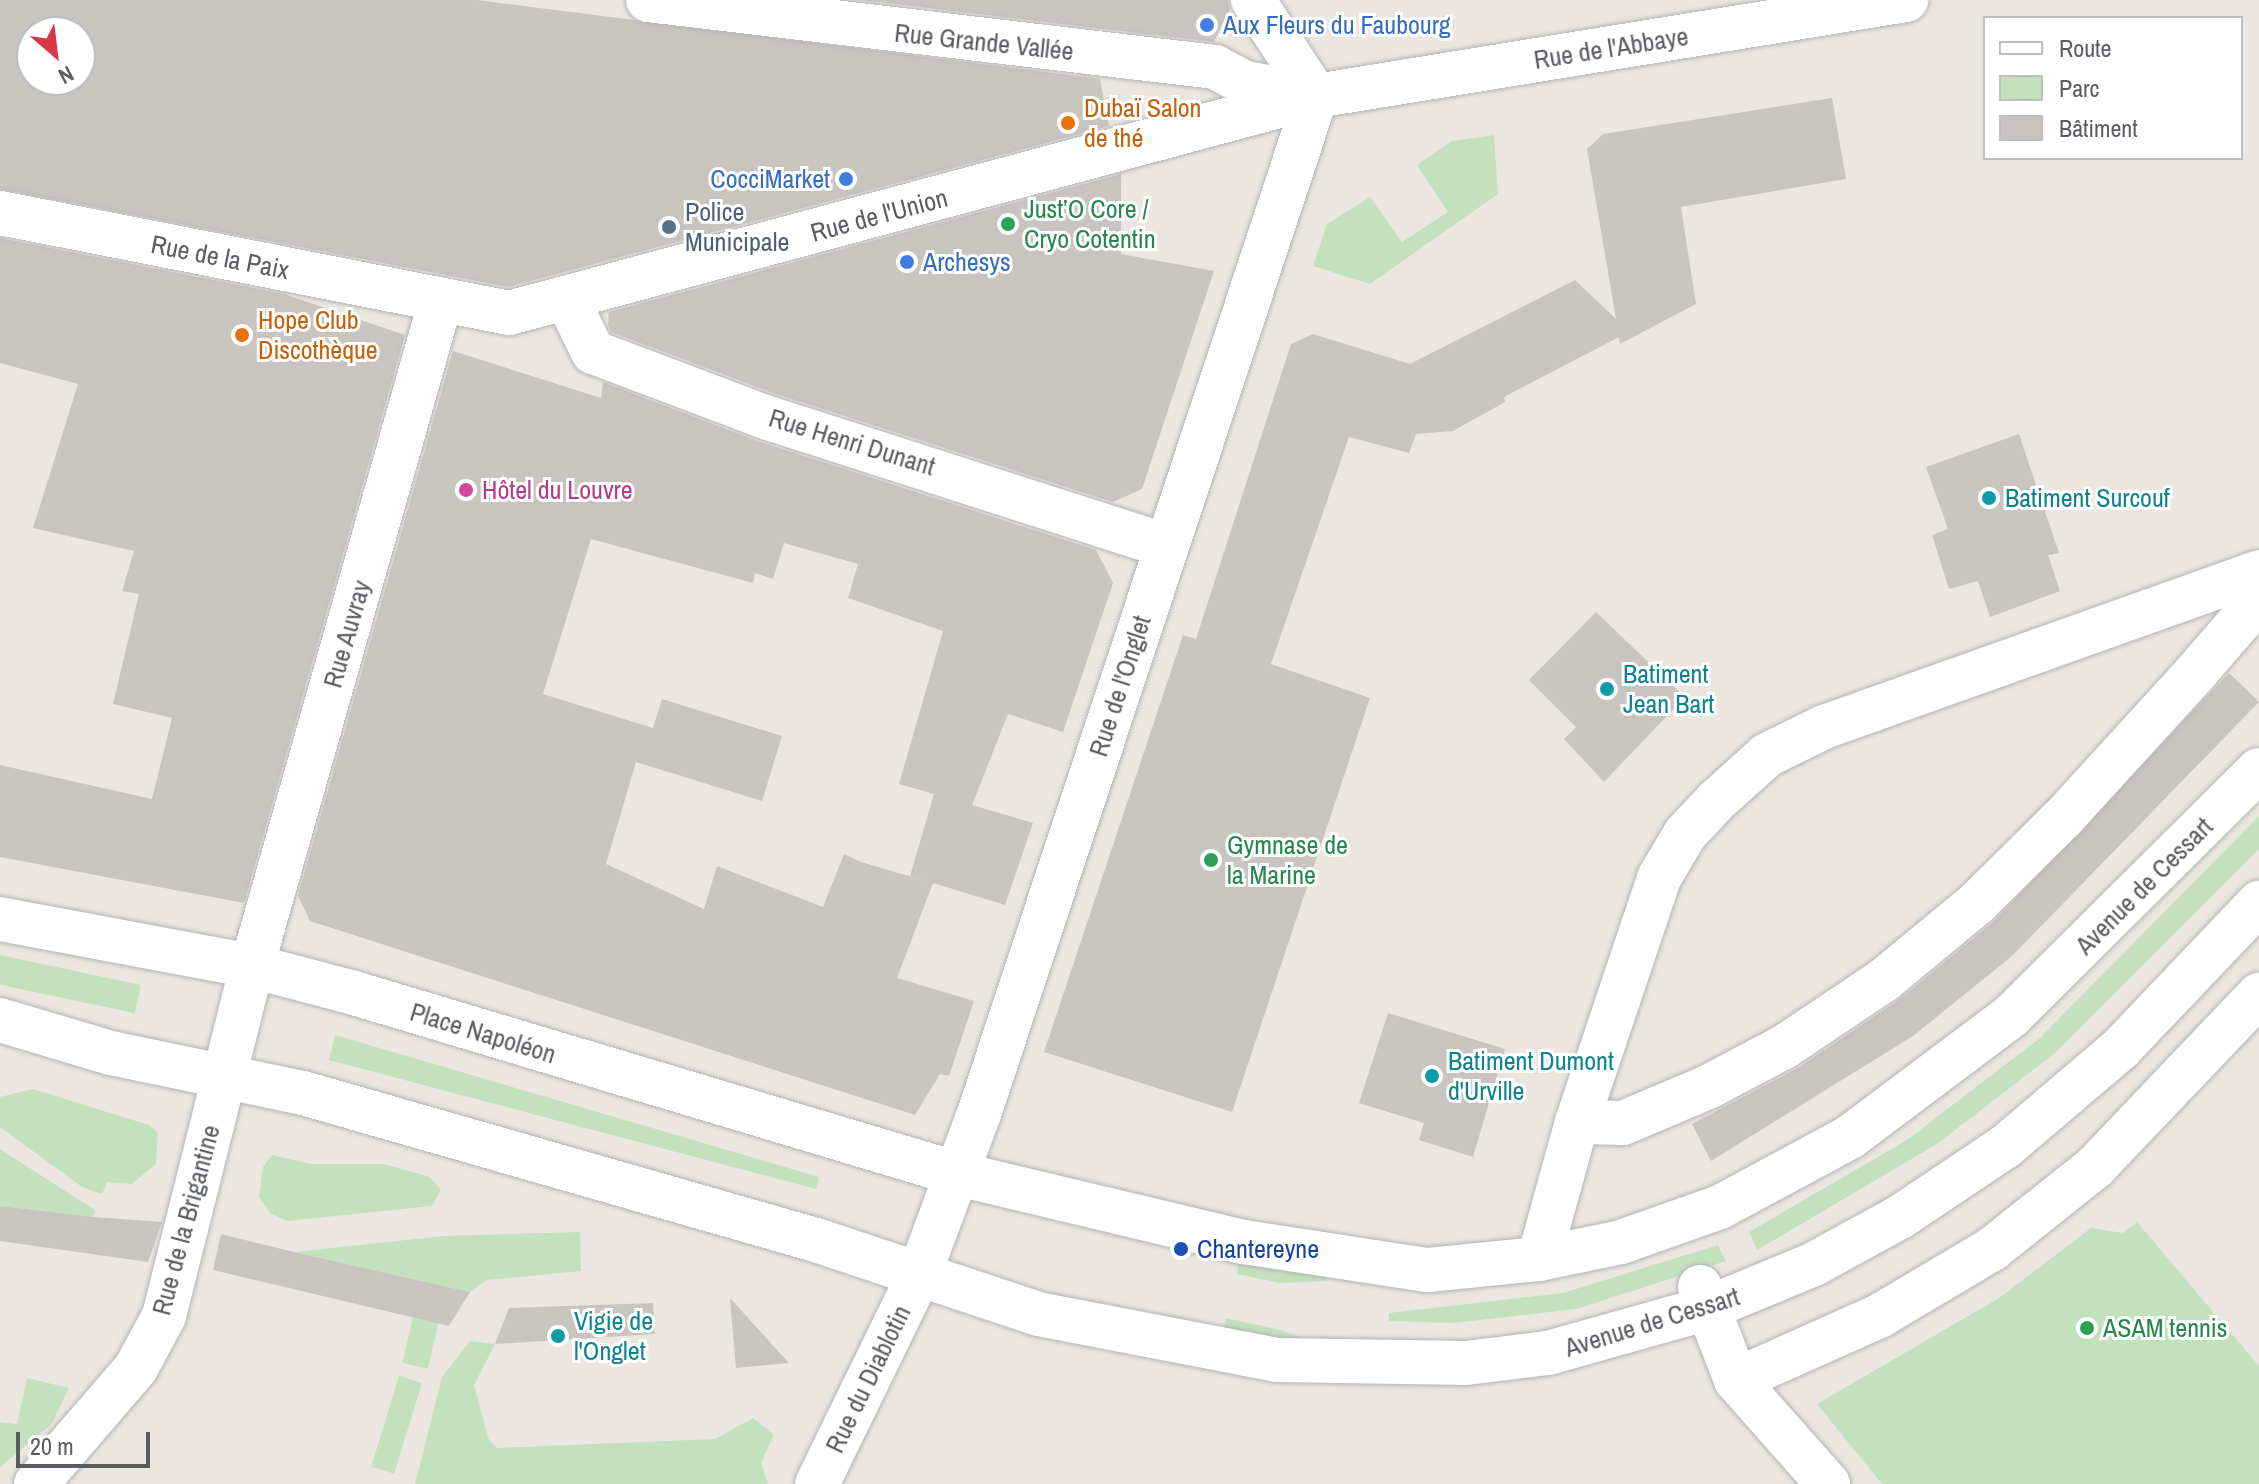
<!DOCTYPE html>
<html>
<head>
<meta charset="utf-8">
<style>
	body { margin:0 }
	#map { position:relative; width:2259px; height:1484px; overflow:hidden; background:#ebe7e0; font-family:"Archivo Narrow",sans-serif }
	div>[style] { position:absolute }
	.green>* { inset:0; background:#c4e1be; transform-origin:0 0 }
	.building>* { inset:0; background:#c8c4c0 }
	.roads { filter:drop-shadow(0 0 2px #b1b4b7) drop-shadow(0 0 2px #b1b4b7) }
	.street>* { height:44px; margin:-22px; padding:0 22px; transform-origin:22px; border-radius:22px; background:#fff }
	.secondary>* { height:44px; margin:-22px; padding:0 22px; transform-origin:22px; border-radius:22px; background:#fff }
	.dots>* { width:22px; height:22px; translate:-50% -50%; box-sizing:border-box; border:4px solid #fff; border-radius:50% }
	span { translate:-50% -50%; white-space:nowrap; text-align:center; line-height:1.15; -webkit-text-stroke:6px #fff; paint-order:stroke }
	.shop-label { font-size:26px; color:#366cbe }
	.left { translate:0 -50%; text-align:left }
	.right { translate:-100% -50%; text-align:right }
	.street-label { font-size:26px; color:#595d60 }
	.food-label { font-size:26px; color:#c56008 }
	.leisure-label { font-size:26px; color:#27864d }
	.service-label { font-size:26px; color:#4e5e75 }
	.hotel-label { font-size:26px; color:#b23c85 }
	.culture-label { font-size:26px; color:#0d838f }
	.transit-label { font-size:26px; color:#164399 }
	.legend { position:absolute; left:1983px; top:16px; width:260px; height:144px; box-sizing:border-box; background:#fff; border:2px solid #bdbebf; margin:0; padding:10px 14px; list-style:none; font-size:24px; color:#595d60 }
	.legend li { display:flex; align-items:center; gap:16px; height:40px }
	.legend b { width:40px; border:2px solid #bdbebf }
	.north { position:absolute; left:16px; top:16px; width:80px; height:80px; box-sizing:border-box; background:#fff; border:2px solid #bdbebf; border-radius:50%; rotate:152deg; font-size:22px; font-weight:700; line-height:32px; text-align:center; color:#595d60 }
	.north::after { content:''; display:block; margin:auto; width:28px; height:36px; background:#da3744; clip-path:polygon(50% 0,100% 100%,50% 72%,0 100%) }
	.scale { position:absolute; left:16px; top:1432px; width:134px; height:36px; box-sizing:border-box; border:4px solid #595d60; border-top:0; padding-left:10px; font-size:24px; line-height:28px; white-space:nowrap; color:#595d60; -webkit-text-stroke:6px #fff; paint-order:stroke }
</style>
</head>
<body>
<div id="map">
	<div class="green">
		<div style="clip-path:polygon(1494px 135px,1498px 194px,1370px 284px,1313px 266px,1327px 224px,1370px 197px,1402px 242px,1448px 212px,1417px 165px,1452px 141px)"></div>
		<div style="clip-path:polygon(2259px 816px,2259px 849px,2055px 1053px,1937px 1144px,1757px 1250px,1749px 1232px,1907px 1140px,2040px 1038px)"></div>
		<div style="left:0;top:955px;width:144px;height:29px;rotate:12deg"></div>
		<div style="clip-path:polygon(335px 1035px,819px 1177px,816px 1189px,329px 1060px)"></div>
		<div style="clip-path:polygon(33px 1089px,149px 1125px,158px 1133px,156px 1164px,132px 1184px,107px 1182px,102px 1194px,82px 1187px,0 1127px,0 1097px)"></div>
		<div style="clip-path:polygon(0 1149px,95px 1210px,94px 1217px,0 1206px)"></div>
		<div style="clip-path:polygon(272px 1155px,311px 1164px,384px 1164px,430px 1177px,441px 1190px,432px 1206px,287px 1221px,270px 1213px,259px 1197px,263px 1167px)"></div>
		<div style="clip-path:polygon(2137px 1222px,2259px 1366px,2259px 1484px,1882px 1484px,1817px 1404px,1999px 1298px,2091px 1228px,2123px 1233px)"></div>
		<div style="clip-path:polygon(580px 1232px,581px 1271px,487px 1280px,470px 1292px,294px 1252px,443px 1236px)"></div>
		<div style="clip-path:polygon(1718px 1245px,1726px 1261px,1576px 1309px,1454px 1323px,1389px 1321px,1389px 1313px,1563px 1293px)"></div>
		<div style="clip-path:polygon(1239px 1257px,1327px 1273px,1326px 1281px,1280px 1283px,1237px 1274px)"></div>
		<div style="left:413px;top:1317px;width:26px;height:47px;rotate:13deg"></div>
		<div style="clip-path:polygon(1226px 1318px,1277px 1329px,1310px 1341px,1222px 1337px)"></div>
		<div style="clip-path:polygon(470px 1341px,495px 1344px,474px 1385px,489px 1440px,497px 1448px,715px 1439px,753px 1418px,774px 1435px,761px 1463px,768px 1484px,415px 1484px,442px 1377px)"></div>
		<div style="left:399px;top:1376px;width:24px;height:95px;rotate:17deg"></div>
		<div style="clip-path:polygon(27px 1378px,69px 1388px,52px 1424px,0 1467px,0 1422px,17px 1424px)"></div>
	</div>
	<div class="building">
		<div style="clip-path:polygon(evenodd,0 0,477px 0,1100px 79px,1109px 126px,508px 287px,0 189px,0 0,32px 32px,80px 32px,80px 80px,32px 80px,32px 32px)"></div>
		<div style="clip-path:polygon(861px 0,1228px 0,1230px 9px,1214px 42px)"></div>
		<div style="clip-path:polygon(1832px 98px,1846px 179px,1681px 207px,1696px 304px,1620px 344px,1619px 337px,1504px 397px,1505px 402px,1453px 431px,1416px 434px,1409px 453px,1349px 437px,1271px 664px,1370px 698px,1232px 1112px,1044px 1052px,1183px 635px,1196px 639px,1291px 344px,1313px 334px,1410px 364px,1575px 280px,1616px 319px,1587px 149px,1603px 134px)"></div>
		<div style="clip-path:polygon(1121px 174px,1121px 254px,1214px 271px,1142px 489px,1113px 502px,773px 393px,611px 332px,608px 325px,609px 312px)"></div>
		<div style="clip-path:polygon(0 238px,284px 294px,405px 335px,244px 903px,0 857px,0 765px,152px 799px,172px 718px,113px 704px,139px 594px,122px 591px,134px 551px,33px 528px,78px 384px,0 363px)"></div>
		<div style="clip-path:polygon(453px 351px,601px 398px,603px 382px,757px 441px,1096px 550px,1113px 583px,1063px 732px,1008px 714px,972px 805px,1033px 823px,1005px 905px,910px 876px,934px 794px,899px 784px,943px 631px,848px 598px,858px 564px,784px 543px,773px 579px,755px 573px,753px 583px,591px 539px,543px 694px,653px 728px,662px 699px,782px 736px,762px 801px,636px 762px,606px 864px,704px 909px,717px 866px,823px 907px,844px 854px,861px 862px,933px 883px,897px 978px,974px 1001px,949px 1076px,940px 1074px,915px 1115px,310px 921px,298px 896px)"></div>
		<div style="clip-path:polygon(2019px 434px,2059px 553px,2048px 555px,2060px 591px,1990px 617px,1978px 581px,1949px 589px,1932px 535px,1948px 529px,1926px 467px)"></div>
		<div style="clip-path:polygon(1596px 612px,1685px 697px,1604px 782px,1564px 739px,1576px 727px,1529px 680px)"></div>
		<div style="clip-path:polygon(2229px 673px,2259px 702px,2012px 956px,1913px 1036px,1711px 1161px,1692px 1124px,1798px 1068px,1900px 999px,1993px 922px)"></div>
		<div style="clip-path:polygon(1388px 1013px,1505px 1049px,1473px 1157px,1419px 1140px,1424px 1123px,1359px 1103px)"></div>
		<div style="clip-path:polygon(0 1206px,94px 1217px,162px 1222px,148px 1262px,0 1241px)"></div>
		<div style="clip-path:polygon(221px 1234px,294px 1252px,470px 1292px,449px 1326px,213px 1270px)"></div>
		<div style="clip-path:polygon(730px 1298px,789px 1363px,736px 1368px)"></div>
		<div style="clip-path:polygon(653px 1303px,655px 1334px,495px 1344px,509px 1308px)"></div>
	</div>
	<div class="roads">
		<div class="street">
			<div style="left:648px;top:0;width:571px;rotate:6.74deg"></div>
			<div style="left:1215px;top:67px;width:34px;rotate:28deg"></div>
			<div style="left:1245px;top:83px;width:61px;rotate:10.4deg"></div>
			<div style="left:0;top:213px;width:519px;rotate:11.11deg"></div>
			<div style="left:509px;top:313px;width:836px;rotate:-15.05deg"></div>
			<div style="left:1316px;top:96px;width:598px;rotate:-9.24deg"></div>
			<div style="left:568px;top:301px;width:57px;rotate:63.9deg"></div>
			<div style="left:593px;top:352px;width:184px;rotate:20.7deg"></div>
			<div style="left:765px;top:417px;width:422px;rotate:17.8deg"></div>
			<div style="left:1577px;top:1122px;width:46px;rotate:1.2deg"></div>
			<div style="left:1623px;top:1123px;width:95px;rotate:-23deg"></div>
			<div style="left:1710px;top:1086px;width:84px;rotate:-27.8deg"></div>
			<div style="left:1784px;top:1047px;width:120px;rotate:-33.8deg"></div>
			<div style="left:1884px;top:980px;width:121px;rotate:-39.6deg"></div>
			<div style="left:1977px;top:903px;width:121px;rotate:-44.7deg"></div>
			<div style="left:2063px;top:818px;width:199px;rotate:-47.6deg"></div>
			<div style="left:2197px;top:671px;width:81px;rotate:-49deg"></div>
			<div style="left:2250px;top:610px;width:34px;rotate:-93deg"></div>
			<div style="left:1539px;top:1259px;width:142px;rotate:-74.5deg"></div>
			<div style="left:1577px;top:1122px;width:257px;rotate:-71.4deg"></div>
			<div style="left:1659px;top:878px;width:51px;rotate:-59.4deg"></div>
			<div style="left:1685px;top:834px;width:45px;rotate:-46.8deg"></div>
			<div style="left:1716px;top:801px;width:69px;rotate:-42deg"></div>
			<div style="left:1767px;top:755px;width:64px;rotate:-26.2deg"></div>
			<div style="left:1824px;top:727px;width:462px;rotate:-19.6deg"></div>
			<div style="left:1700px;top:1287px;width:100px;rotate:68.8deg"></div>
			<div style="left:1736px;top:1380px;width:139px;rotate:48.5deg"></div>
			<div style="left:1736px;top:1380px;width:159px;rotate:-24.1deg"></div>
			<div style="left:1881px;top:1315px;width:129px;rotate:-30.7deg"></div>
			<div style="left:1992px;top:1249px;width:132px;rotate:-38.5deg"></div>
			<div style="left:2095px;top:1167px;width:238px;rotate:-46.4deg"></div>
			<div style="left:36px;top:1484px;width:153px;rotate:-49.2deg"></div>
			<div style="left:136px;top:1368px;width:59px;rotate:-61.7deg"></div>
			<div style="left:164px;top:1316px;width:361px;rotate:-75.9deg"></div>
			<div style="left:252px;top:966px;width:692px;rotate:-74.16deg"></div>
			<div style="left:817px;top:1484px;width:233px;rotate:-64deg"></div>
		</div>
		<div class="secondary">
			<div style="left:0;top:919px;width:256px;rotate:10.6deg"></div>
			<div style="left:252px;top:966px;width:106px;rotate:14.8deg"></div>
			<div style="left:354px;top:993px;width:631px;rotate:16.68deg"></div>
			<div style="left:958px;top:1174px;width:294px;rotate:13.4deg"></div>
			<div style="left:1244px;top:1242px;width:186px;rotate:8.7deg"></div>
			<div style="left:1428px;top:1270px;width:112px;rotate:-5.7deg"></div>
			<div style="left:1539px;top:1259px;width:84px;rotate:-11.7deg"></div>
			<div style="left:1621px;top:1242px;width:105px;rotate:-19.5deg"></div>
			<div style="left:1720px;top:1207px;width:148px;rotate:-28.3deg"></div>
			<div style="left:1850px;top:1137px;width:201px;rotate:-36.9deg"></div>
			<div style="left:2011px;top:1016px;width:349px;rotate:-44.8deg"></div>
			<div style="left:0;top:1020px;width:116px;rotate:16.6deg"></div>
			<div style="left:111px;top:1053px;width:196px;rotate:11.8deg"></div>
			<div style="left:303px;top:1093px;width:537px;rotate:16deg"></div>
			<div style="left:819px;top:1241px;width:231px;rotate:18.4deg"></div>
			<div style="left:1038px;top:1314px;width:243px;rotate:10.9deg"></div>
			<div style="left:1277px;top:1360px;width:189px;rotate:0.9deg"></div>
			<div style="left:1466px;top:1363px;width:83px;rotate:-7deg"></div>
			<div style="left:1548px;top:1353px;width:166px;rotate:-15.7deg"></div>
			<div style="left:1708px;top:1308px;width:115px;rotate:-22.5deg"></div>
			<div style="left:1814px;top:1264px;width:98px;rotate:-28.7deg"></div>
			<div style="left:1900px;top:1217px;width:128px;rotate:-33.8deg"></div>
			<div style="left:2006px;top:1146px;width:150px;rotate:-40.4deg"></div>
			<div style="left:2120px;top:1049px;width:202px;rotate:-46.4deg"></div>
			<div style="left:919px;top:1275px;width:172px;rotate:-69.6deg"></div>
			<div style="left:979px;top:1114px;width:1072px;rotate:-71.68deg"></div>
			<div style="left:1316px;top:96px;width:115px;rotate:-123.3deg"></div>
		</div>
	</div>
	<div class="dots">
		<div style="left:1207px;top:25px;background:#3f7fe0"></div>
		<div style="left:1068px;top:123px;background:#e8710a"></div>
		<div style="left:846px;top:179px;background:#3f7fe0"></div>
		<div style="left:1008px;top:224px;background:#2e9e5b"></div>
		<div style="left:669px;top:227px;background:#5c6f8a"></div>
		<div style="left:907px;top:262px;background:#3f7fe0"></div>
		<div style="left:242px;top:335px;background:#e8710a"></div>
		<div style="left:466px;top:490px;background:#d1479c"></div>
		<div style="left:1989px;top:498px;background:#0f9aa8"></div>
		<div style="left:1607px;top:689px;background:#0f9aa8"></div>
		<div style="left:1211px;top:860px;background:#2e9e5b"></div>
		<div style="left:1432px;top:1076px;background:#0f9aa8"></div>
		<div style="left:1181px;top:1249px;background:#1a4fb4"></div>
		<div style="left:2087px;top:1328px;background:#2e9e5b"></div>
		<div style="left:558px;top:1336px;background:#0f9aa8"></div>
	</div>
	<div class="shop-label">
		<span class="left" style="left:1223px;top:25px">Aux Fleurs du Faubourg</span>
		<span class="right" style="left:830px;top:179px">CocciMarket</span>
		<span class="left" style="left:923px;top:262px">Archesys</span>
	</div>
	<div class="street-label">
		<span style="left:984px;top:42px;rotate:6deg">Rue Grande Vallée</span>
		<span style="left:1611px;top:48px;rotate:-9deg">Rue de l'Abbaye</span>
		<span style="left:879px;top:215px;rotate:-15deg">Rue de l'Union</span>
		<span style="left:220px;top:257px;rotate:11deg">Rue de la Paix</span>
		<span style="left:852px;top:442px;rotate:17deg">Rue Henri Dunant</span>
		<span style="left:347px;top:634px;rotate:-74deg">Rue Auvray</span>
		<span style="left:1120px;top:686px;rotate:-72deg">Rue de l'Onglet</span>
		<span style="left:2144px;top:886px;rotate:-45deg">Avenue de Cessart</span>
		<span style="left:483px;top:1033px;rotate:17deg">Place Napoléon</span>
		<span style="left:186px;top:1220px;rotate:-75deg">Rue de la Brigantine</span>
		<span style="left:1652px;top:1322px;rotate:-17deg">Avenue de Cessart</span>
		<span style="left:868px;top:1379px;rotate:-64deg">Rue du Diablotin</span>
	</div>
	<div class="food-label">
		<span class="left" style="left:1084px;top:123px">Dubaï Salon<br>de thé</span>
		<span class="left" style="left:258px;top:335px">Hope Club<br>Discothèque</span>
	</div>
	<div class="leisure-label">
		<span class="left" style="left:1024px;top:224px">Just’O Core /<br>Cryo Cotentin</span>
		<span class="left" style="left:1227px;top:860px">Gymnase de<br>la Marine</span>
		<span class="left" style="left:2103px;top:1328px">ASAM tennis</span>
	</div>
	<div class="service-label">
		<span class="left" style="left:685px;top:227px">Police<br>Municipale</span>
	</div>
	<div class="hotel-label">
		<span class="left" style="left:482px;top:490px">Hôtel du Louvre</span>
	</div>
	<div class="culture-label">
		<span class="left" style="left:2005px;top:498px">Batiment Surcouf</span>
		<span class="left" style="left:1623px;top:689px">Batiment<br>Jean Bart</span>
		<span class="left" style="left:1448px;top:1076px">Batiment Dumont<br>d'Urville</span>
		<span class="left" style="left:574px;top:1336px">Vigie de<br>l'Onglet</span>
	</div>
	<div class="transit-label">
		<span class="left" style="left:1197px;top:1249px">Chantereyne</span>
	</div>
	<ul class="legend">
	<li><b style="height:10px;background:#fff"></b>Route</li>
	<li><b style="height:22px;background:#c4e1be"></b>Parc</li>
	<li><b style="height:22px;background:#c8c4c0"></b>Bâtiment</li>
	</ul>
	<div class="north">N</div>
	<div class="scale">20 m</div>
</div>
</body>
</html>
